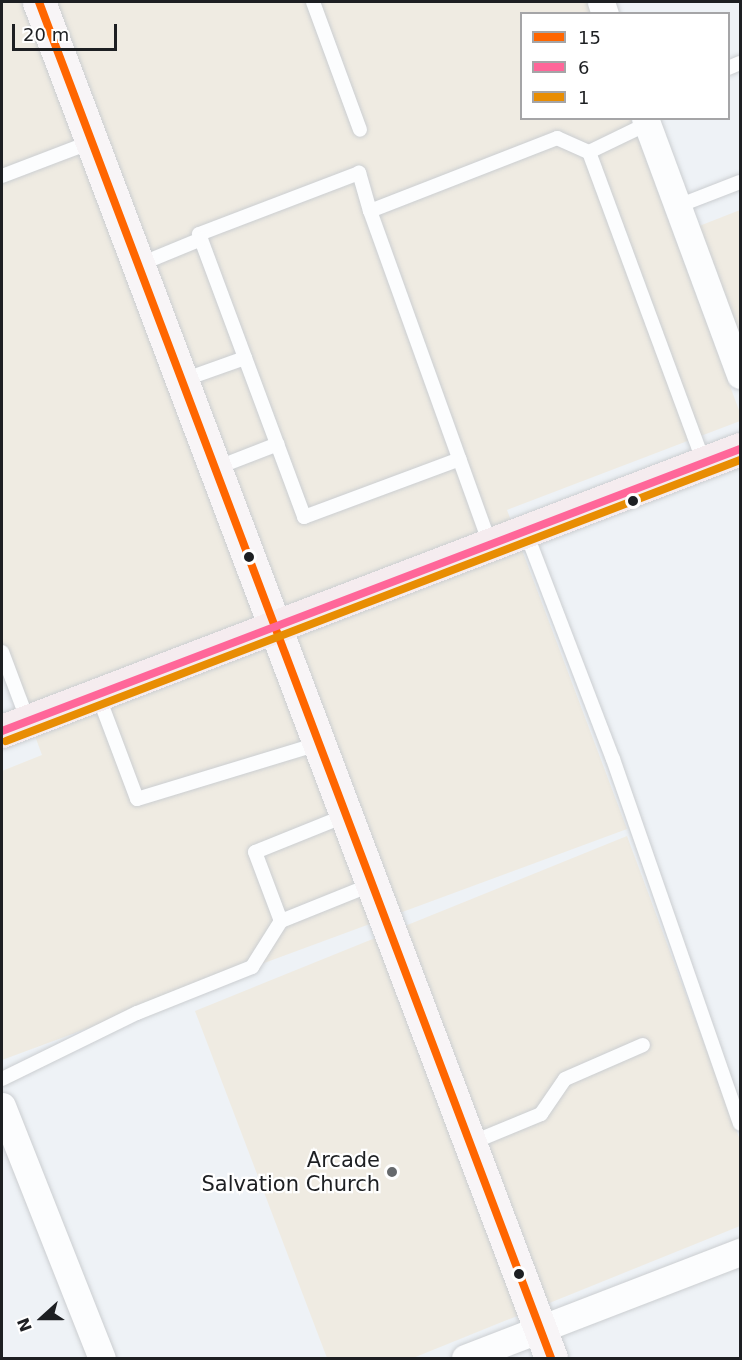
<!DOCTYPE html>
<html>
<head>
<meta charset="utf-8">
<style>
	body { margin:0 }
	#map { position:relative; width:742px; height:1360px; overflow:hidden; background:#eef2f6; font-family:"DejaVu Sans",sans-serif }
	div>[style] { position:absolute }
	.commercial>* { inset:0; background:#efebe2 }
	.roads { filter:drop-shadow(0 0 2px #cbced1) drop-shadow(0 0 2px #cbced1) }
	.lane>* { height:14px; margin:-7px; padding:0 7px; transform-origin:7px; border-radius:7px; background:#fcfdfe }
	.street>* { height:27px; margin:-13.5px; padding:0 13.5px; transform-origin:13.5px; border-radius:13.5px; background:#fcfdfe }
	.secondary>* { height:33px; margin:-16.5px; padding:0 16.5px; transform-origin:16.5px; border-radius:16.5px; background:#f8f5f7 }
	.primary>* { height:33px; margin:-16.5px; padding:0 16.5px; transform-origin:16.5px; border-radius:16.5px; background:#f5ecef }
	.bus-1>* { height:8px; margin:-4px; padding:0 4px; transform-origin:4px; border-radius:4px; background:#f60 }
	.bus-2>* { height:8px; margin:-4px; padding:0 4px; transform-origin:4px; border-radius:4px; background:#f69 }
	.bus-3>* { height:8px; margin:-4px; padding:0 4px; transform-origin:4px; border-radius:4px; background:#e88d03 }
	.dots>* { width:16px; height:16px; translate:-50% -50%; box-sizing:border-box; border:3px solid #fff; border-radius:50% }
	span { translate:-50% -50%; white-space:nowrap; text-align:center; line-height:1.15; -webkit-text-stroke:4.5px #fff; paint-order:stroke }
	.poi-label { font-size:21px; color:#1d1f22 }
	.right { translate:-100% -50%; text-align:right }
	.frame { position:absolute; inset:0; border:3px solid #1d1f22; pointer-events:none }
	.legend { position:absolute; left:520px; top:12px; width:210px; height:108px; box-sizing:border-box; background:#fff; border:2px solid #a5a5a7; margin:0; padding:8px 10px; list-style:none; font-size:18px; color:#1d1f22 }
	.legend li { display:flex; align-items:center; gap:12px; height:30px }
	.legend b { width:30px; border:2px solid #a5a5a7 }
	.north { position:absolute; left:12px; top:1288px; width:60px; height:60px; -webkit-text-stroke:4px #fff; paint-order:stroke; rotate:249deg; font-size:16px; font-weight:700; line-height:24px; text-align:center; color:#1d1f22 }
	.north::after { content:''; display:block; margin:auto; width:21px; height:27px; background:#1d1f22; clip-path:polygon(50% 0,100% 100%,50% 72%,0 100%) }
	.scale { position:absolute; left:12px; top:24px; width:105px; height:27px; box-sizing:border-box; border:3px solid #1d1f22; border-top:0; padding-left:8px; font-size:18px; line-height:21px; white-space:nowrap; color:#1d1f22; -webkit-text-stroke:4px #fff; paint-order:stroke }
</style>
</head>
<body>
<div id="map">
	<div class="commercial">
		<div style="clip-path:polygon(2px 2px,588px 2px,592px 13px,522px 14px,522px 118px,631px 119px,740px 413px,740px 421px,507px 510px,627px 829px,2px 1060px,2px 771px,42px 755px,2px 646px)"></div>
		<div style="clip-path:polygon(740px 210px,740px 371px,689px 230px)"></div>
		<div style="clip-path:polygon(627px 836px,740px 1140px,740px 1226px,413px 1358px,327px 1358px,195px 1011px)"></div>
	</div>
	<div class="roads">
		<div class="lane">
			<div style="left:313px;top:2px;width:136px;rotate:69.8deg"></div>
			<div style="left:728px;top:68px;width:13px;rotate:-23deg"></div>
			<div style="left:589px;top:152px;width:332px;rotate:69.7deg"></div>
			<div style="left:2px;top:176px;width:95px;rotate:-20.9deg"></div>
			<div style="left:678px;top:206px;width:66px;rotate:-21.2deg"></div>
			<div style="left:370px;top:211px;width:40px;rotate:-106deg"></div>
			<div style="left:359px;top:173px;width:171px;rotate:159.1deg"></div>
			<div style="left:199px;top:234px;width:302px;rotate:69.6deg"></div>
			<div style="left:304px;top:517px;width:166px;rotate:-20.4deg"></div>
			<div style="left:138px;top:265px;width:68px;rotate:-22.4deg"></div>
			<div style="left:183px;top:380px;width:66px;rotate:-19.5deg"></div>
			<div style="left:216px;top:468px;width:66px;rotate:-21.2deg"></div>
			<div style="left:525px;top:530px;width:245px;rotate:69deg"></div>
			<div style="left:613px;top:759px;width:386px;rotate:70.8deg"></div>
			<div style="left:490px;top:544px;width:354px;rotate:-109.8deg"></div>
			<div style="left:370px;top:211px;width:201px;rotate:-21.3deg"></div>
			<div style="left:557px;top:138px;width:35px;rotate:24deg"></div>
			<div style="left:589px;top:152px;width:64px;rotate:-25.8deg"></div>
			<div style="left:2px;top:652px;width:74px;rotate:69.4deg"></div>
			<div style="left:98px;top:695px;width:111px;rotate:69.4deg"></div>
			<div style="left:137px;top:799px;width:189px;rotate:-16.9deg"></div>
			<div style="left:347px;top:815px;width:99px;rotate:158.1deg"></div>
			<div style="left:255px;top:852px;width:74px;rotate:69.4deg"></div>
			<div style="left:281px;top:921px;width:99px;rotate:-21.9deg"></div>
			<div style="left:2px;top:1079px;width:150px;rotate:-26.1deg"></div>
			<div style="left:137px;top:1013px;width:124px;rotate:-21.8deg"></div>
			<div style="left:252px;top:967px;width:54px;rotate:-57.8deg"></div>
			<div style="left:471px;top:1143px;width:76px;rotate:-22.5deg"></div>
			<div style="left:541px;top:1114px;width:42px;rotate:-55.6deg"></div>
			<div style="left:565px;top:1079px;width:85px;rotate:-23.6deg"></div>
		</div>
		<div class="street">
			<div style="left:601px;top:2px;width:13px;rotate:72deg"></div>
			<div style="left:645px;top:118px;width:274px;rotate:69.7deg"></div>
			<div style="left:2px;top:1106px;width:271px;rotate:68.4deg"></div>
			<div style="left:465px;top:1358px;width:295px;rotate:-21.1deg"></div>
		</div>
		<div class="secondary">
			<div style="left:39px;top:2px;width:1449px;rotate:69.31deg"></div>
		</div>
		<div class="primary">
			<div style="left:2px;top:731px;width:790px;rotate:-20.91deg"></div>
		</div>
	</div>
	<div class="bus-1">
		<div style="left:39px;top:2px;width:1449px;rotate:69.31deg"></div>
	</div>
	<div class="bus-2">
		<div style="left:2px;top:731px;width:790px;rotate:-20.91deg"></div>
	</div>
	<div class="bus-3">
		<div style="left:6px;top:741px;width:786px;rotate:-20.95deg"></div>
	</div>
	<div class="dots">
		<div style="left:633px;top:501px;background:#1d1f22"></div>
		<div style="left:249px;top:557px;background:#1d1f22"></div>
		<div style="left:392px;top:1172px;background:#66696c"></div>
		<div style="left:519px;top:1274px;background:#1d1f22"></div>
	</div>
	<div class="poi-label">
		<span class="right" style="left:380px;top:1172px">Arcade<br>Salvation Church</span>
	</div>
	<div class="frame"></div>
	<ul class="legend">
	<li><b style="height:8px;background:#f60"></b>15</li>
	<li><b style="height:8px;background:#f69"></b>6</li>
	<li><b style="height:8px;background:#e88d03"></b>1</li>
	</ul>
	<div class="north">N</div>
	<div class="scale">20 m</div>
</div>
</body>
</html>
